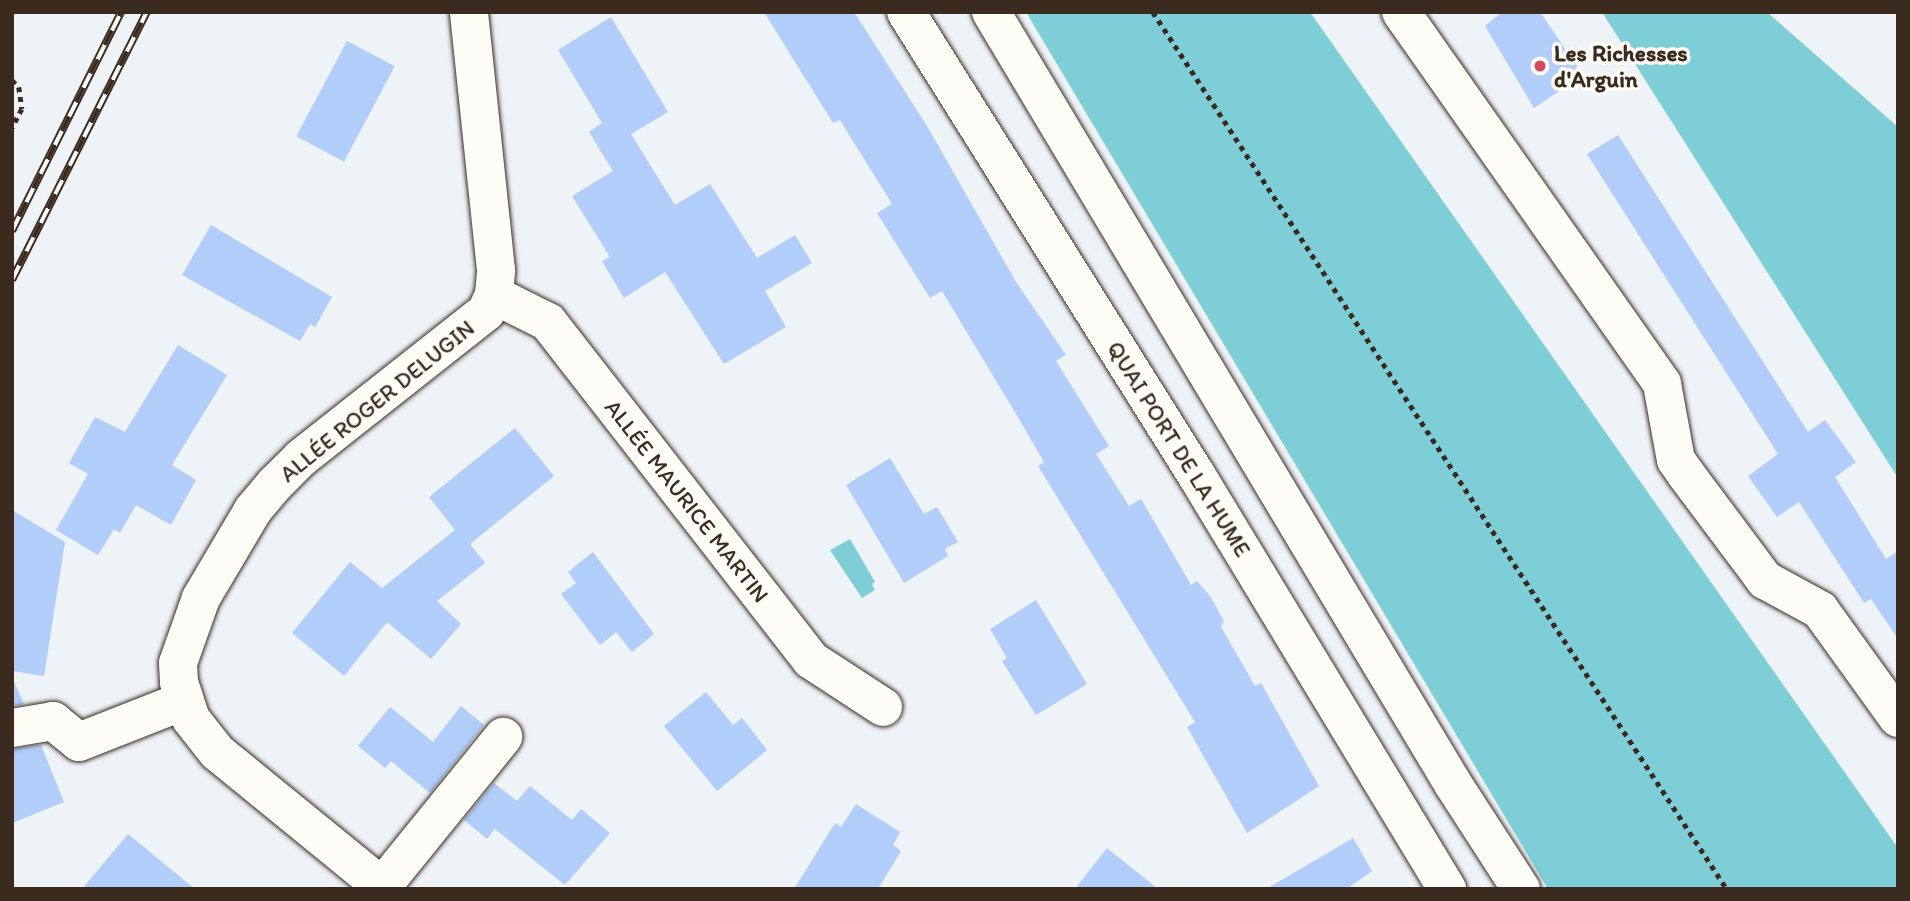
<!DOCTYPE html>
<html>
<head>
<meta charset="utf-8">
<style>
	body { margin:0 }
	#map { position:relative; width:1910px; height:901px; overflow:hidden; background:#eef3f8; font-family:Itim,sans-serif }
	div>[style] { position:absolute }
	.water>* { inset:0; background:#7eced8 }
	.building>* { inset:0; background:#b1cdfa; transform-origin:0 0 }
	.path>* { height:4.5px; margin-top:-2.25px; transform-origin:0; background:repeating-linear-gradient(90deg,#3b2a1e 0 5px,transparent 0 10px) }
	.roads { filter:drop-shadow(0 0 2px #3b2a1e) drop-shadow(0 0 2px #3b2a1e) }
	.minor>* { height:38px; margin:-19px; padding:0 19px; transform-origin:19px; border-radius:19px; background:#fdfcf7 }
	.rail>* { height:8px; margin-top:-4px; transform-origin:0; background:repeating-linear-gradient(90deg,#fdfcf7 0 16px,#3b2a1e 0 32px); box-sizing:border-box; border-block:2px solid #3b2a1e }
	.dots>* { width:19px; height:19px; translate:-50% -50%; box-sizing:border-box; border:4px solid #fdfcf7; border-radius:50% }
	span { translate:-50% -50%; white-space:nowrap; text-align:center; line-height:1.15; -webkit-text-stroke:7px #fdfcf7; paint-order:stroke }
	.poi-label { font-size:23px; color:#3b2a1e; font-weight:700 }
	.left { translate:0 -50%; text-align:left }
	.street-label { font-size:23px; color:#3b2a1e }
	.frame { position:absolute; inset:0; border:14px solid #3b2a1e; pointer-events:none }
</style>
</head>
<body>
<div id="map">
	<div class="water">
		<div style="clip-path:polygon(1026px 12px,1310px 12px,1898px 848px,1898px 889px,1548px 889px)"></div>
		<div style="clip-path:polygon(1602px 12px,1767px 12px,1898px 127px,1898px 478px)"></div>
		<div style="clip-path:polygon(850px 539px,875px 582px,872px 584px,875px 590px,862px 598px,830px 550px)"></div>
	</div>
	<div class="building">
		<div style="clip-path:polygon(764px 12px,854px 12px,927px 126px,1016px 282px,1066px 355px,1056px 361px,1109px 446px,1096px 454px,1129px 506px,1141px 499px,1191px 585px,1197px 581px,1210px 596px,1224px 621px,1221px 627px,1255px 686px,1261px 683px,1319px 786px,1247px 833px,1187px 727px,1195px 722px,1038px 466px,1044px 462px,1019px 419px,942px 291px,930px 298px,877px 213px,892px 204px,840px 120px,833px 123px)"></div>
		<div style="clip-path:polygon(1502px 12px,1540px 12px,1583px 75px,1534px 108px,1485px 26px)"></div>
		<div style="clip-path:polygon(611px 17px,668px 112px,631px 134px,675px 205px,710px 184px,757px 258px,795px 235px,812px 263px,765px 291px,786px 327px,724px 364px,665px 272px,624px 298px,602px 261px,610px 257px,572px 196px,613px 171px,589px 132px,602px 123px,558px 50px)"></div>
		<div style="left:347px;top:41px;width:54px;height:108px;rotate:28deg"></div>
		<div style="clip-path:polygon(1618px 135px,1808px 432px,1825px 420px,1856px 462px,1835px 477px,1886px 559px,1898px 551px,1898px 639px,1871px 599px,1864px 603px,1799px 502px,1777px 517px,1748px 476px,1778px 454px,1587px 154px)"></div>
		<div style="clip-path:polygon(211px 225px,332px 297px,315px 327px,310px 324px,300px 341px,182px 275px)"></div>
		<div style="clip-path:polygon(178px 345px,227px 375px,172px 465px,196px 480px,171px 525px,136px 505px,120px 533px,114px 529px,98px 555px,56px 530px,88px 474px,69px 463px,95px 417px,125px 432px)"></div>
		<div style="clip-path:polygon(515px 428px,554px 476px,470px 544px,485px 563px,437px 601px,461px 624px,431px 659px,387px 622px,344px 676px,292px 633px,350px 562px,382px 588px,455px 530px,429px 497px)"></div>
		<div style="clip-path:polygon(890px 458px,924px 514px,937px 507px,958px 542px,945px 549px,948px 556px,904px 583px,846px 485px)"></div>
		<div style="clip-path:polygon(12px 510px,65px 542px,44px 676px,12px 671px)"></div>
		<div style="clip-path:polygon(593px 552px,654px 634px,632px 652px,616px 632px,600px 645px,561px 594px,576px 583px,568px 572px)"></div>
		<div style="clip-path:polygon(1036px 600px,1087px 684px,1036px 715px,1002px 661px,1007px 658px,990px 629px)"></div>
		<div style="clip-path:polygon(12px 679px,13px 679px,24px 704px,12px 706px)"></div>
		<div style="clip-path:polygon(706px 692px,733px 725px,742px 718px,767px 750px,717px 791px,664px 726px)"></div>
		<div style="clip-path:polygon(461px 706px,484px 725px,430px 793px,391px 761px,385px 768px,358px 746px,390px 707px,433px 742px)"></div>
		<div style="clip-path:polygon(41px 745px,64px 802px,12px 823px,12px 749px)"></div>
		<div style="clip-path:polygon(494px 783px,517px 801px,530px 786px,572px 820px,581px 809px,610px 833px,565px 885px,495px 829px,487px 839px,464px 820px)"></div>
		<div style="clip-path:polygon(856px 804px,900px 832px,893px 845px,901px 851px,878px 889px,794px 889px,835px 823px,841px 827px)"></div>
		<div style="clip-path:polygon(128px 834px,195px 889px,82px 889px)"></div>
		<div style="clip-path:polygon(1353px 838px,1372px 871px,1347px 889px,1266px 889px)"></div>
		<div style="clip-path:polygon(1107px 848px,1158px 889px,1075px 889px)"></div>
	</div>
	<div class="path">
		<div style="left:1153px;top:12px;width:1048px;rotate:56.8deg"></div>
		<div style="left:12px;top:80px;width:10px;rotate:45deg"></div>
		<div style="left:19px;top:87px;width:22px;rotate:82deg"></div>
		<div style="left:22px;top:109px;width:22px;rotate:117deg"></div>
	</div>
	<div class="roads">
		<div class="minor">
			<div style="left:906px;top:12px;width:548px;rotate:57.91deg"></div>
			<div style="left:1197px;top:476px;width:483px;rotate:58.8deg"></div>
			<div style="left:991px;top:12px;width:900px;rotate:59.1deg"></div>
			<div style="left:1453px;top:784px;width:125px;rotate:57.1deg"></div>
			<div style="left:1401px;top:12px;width:454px;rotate:54.9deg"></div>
			<div style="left:1662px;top:384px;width:77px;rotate:79.6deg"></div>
			<div style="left:1676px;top:460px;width:16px;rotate:55deg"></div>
			<div style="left:1685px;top:473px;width:134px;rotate:53.2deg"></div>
			<div style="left:1765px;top:580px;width:63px;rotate:28.6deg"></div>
			<div style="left:1820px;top:610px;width:133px;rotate:54.2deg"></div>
			<div style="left:494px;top:295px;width:60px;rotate:26.6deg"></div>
			<div style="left:548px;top:322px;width:428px;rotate:52.1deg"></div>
			<div style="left:811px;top:660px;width:86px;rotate:33.1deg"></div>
			<div style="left:12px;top:728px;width:42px;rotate:-9.7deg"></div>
			<div style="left:53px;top:721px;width:33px;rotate:39deg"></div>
			<div style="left:79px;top:742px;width:112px;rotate:-21.5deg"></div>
			<div style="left:380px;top:889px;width:196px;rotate:-51deg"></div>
			<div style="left:385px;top:889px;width:217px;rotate:-140.8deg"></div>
			<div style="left:217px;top:752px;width:42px;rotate:-128.2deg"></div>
			<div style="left:191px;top:719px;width:39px;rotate:-108deg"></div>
			<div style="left:179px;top:682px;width:19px;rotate:-93deg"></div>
			<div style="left:178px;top:663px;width:69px;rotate:-70.5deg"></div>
			<div style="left:201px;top:598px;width:102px;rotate:-59.4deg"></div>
			<div style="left:253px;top:510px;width:34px;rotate:-50deg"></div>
			<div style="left:275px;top:484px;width:37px;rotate:-45deg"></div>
			<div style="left:301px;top:458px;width:236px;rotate:-38.3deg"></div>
			<div style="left:486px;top:312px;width:19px;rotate:-65deg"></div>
			<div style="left:494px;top:295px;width:25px;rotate:-85deg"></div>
			<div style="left:496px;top:270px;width:259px;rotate:-96deg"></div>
		</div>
	</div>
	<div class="rail">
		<div style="left:12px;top:231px;width:245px;rotate:-63.5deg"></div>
		<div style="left:12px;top:280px;width:300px;rotate:-63.3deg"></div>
	</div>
	<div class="dots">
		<div style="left:1540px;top:66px;background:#d1495b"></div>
	</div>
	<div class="poi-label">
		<span class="left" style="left:1554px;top:66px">Les Richesses<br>d'Arguin</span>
	</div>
	<div class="street-label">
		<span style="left:377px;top:401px;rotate:-39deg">ALLÉE ROGER DELUGIN</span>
		<span style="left:1179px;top:449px;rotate:58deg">QUAI PORT DE LA HUME</span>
		<span style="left:687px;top:501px;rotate:52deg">ALLÉE MAURICE MARTIN</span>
	</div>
	<div class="frame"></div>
</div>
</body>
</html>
